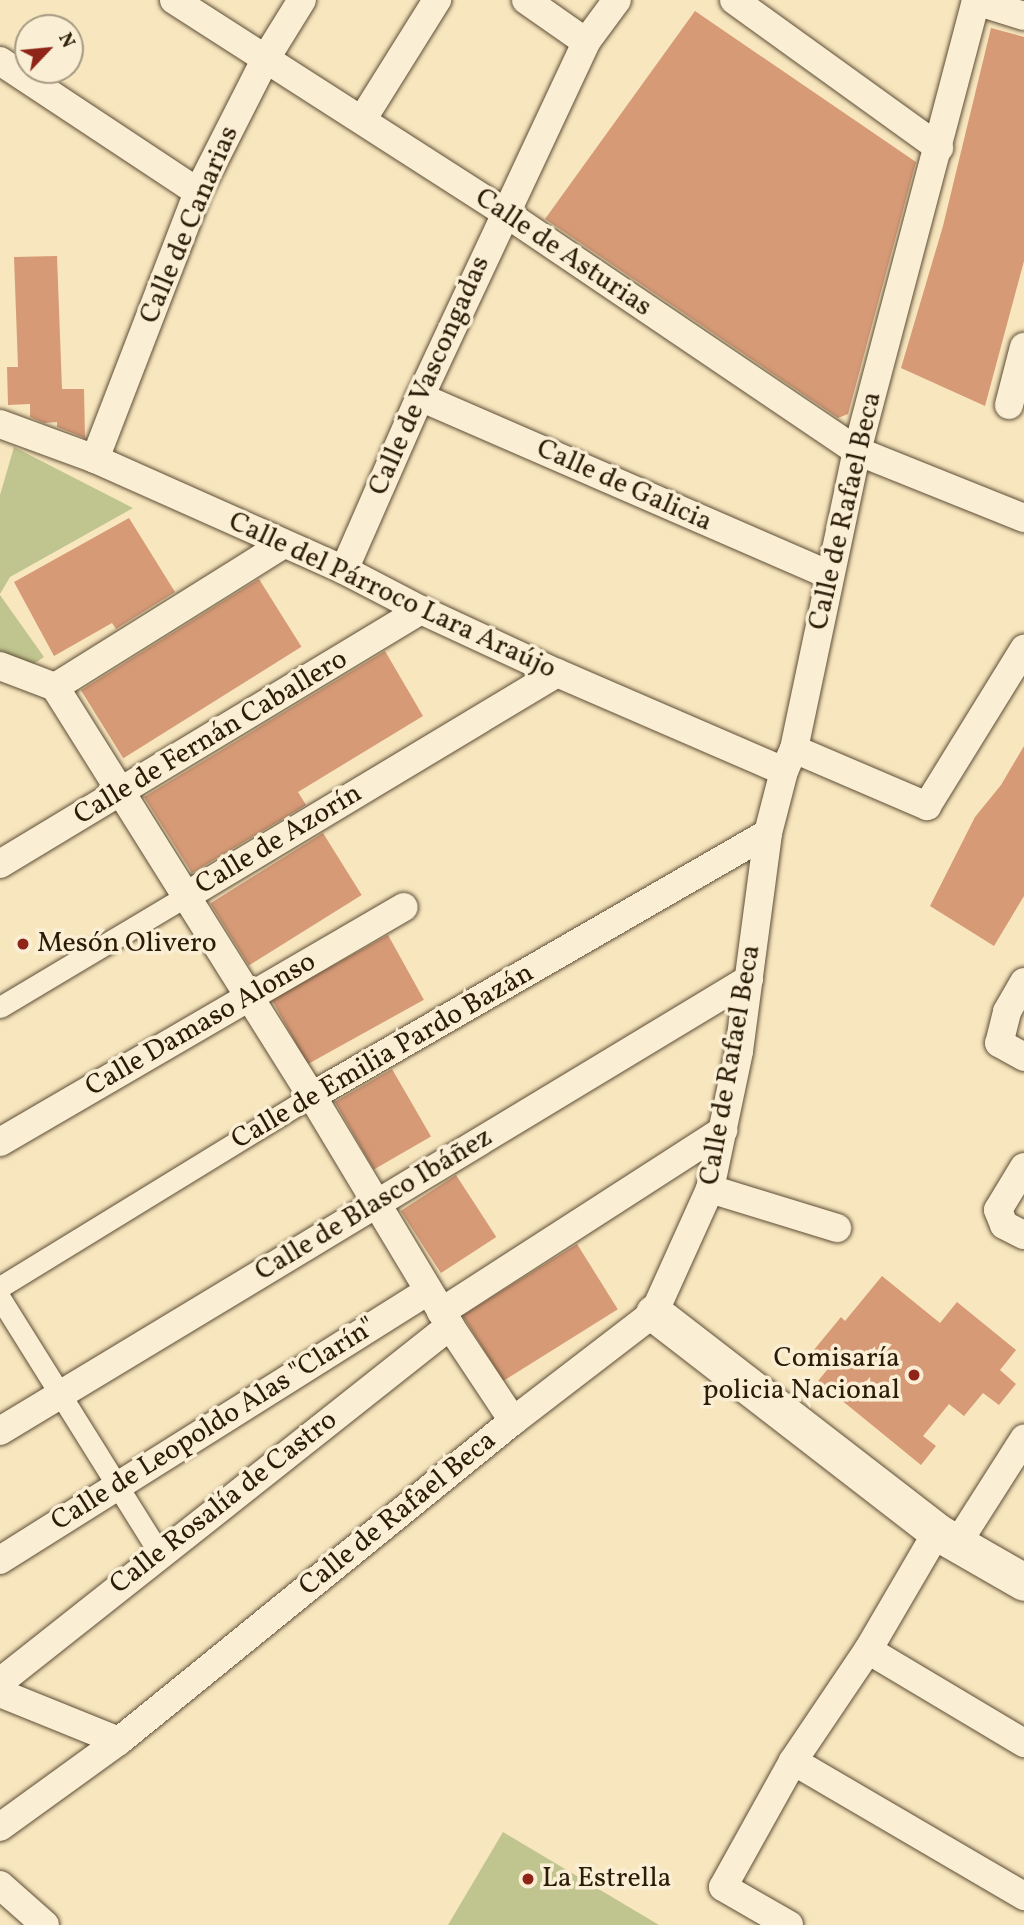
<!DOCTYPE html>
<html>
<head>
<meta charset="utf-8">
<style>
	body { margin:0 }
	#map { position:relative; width:1024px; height:1925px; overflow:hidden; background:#f8e6be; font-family:Vollkorn,serif }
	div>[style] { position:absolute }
	.green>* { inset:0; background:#c0c48f }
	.building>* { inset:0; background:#d69a77; transform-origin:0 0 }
	.roads { filter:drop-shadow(0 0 2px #5e4e36) drop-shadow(0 0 2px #5e4e36) }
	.pedestrian>* { height:21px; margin:-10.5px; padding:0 10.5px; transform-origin:10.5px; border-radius:10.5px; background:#faefd5 }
	.minor>* { height:28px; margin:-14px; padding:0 14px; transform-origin:14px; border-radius:14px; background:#faefd5 }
	.tertiary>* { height:37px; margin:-18.5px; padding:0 18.5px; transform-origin:18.5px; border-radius:18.5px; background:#faefd5 }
	.dots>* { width:19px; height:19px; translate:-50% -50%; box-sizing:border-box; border:4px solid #faefd5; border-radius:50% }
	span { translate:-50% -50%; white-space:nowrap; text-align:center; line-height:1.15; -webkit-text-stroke:7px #faefd5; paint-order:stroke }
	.street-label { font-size:28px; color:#2b1c08 }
	.poi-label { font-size:28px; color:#2b1c08 }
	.left { translate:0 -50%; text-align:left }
	.right { translate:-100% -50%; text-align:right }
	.north { position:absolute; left:14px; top:14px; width:70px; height:70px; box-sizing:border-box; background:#faefd5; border:2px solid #a79b83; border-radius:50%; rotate:64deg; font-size:19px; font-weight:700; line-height:28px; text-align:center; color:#2b1c08 }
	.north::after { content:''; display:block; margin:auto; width:24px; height:32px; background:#8f2418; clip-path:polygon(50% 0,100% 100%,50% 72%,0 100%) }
</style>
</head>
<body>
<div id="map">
	<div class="green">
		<div style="clip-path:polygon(14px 447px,133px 508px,10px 577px,0 594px,0 495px)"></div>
		<div style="clip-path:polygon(0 595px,44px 657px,28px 668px,0 654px)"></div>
		<div style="clip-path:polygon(503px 1832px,659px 1925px,448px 1925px)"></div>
	</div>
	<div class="building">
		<div style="clip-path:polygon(695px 11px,916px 162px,848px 414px,838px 418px,545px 219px)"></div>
		<div style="clip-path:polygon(991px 28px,1024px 37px,1024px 261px,985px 406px,901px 368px,943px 226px)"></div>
		<div style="clip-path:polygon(57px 256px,62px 389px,84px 389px,85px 438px,57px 427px,57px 422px,44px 423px,30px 417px,30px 404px,8px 405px,7px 367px,18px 367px,14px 257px)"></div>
		<div style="clip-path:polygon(129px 518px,175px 592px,116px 629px,112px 623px,54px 656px,14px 582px)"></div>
		<div style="left:259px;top:579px;width:80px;height:210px;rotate:58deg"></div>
		<div style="clip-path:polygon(385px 651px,423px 716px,298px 792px,306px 805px,192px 873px,144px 797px)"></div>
		<div style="clip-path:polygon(1024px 746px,1024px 896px,994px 946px,930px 906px,975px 817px,1001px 785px)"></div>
		<div style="left:323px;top:833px;width:73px;height:133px;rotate:58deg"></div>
		<div style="left:388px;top:935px;width:74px;height:133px;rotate:61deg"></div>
		<div style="left:392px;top:1069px;width:78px;height:66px;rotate:60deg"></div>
		<div style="left:456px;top:1175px;width:74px;height:66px;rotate:57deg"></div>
		<div style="left:577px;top:1244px;width:77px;height:135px;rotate:58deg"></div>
		<div style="clip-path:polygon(882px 1276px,940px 1323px,957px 1302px,1016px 1350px,1000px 1370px,1016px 1384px,999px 1405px,983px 1393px,964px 1416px,949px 1404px,923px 1436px,936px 1446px,921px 1465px,818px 1381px,831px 1365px,813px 1351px,841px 1317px,845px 1321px)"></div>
	</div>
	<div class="roads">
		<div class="pedestrian">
			<div style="left:0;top:1007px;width:217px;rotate:-30.8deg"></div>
			<div style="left:0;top:1287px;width:366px;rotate:-31.5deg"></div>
			<div style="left:0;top:1298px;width:302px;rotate:58deg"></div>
		</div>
		<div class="minor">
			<div style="left:174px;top:0;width:392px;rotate:32.7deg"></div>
			<div style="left:504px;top:212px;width:426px;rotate:34.1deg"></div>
			<div style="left:857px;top:451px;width:180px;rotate:21.9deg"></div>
			<div style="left:526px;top:0;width:73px;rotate:35deg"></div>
			<div style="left:734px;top:0;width:253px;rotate:35.8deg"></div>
			<div style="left:976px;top:1px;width:50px;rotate:17.4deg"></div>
			<div style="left:0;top:61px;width:237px;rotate:33.5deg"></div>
			<div style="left:362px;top:120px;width:142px;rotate:-58deg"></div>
			<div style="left:420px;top:397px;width:446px;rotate:23.5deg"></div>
			<div style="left:1009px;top:405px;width:60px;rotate:-75.5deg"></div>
			<div style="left:0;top:424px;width:101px;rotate:20.2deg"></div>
			<div style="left:95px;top:459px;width:273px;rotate:24deg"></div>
			<div style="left:344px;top:570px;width:87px;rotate:27.5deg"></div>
			<div style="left:421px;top:610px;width:150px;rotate:24.9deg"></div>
			<div style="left:557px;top:673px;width:247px;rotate:23.4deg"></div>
			<div style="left:95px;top:459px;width:286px;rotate:-68.9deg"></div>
			<div style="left:198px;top:192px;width:150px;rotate:-63.1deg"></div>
			<div style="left:266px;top:58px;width:68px;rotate:-58.2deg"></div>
			<div style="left:344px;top:570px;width:189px;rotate:-66.3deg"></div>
			<div style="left:420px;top:397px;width:392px;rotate:-64.9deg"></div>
			<div style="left:586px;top:42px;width:52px;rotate:-53.6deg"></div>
			<div style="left:0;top:666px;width:59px;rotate:20.9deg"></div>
			<div style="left:55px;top:687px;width:483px;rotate:57.9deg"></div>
			<div style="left:312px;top:1096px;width:268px;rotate:59deg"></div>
			<div style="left:450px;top:1326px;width:114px;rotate:56.4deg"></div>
			<div style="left:55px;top:687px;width:268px;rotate:-32deg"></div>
			<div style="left:794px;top:749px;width:145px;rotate:23.2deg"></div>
			<div style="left:927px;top:806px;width:185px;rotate:-58.3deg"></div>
			<div style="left:0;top:864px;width:492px;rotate:-31.1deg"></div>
			<div style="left:186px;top:896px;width:433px;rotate:-31deg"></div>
			<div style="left:1024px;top:982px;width:34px;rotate:120deg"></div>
			<div style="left:1007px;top:1012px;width:32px;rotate:104deg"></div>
			<div style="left:999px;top:1043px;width:29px;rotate:29deg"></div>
			<div style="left:312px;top:1096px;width:526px;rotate:-29.97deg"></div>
			<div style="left:0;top:1142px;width:467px;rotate:-30.2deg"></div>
			<div style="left:1024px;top:1167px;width:50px;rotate:121.2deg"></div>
			<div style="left:998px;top:1210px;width:16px;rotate:68deg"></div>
			<div style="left:1004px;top:1225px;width:22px;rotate:27deg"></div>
			<div style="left:710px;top:1189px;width:133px;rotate:17.1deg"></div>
			<div style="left:441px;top:1312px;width:336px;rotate:-32.8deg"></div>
			<div style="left:0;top:1431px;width:875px;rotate:-31.11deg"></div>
			<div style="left:957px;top:1544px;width:125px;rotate:-57.5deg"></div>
			<div style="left:0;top:1560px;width:506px;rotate:-32.15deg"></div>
			<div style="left:868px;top:1650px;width:182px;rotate:30.8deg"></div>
			<div style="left:0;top:1682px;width:574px;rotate:-38.35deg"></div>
			<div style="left:0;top:1693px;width:128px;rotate:22deg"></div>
			<div style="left:793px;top:1761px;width:268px;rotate:30.3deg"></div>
			<div style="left:0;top:1827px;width:147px;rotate:-35.9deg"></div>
			<div style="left:119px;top:1741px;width:508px;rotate:-39.08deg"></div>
			<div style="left:513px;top:1421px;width:178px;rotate:-37.5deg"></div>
			<div style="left:654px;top:1313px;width:136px;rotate:-65.7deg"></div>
			<div style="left:710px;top:1189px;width:141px;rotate:-78.1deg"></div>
			<div style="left:739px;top:1051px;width:220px;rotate:-82.4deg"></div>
			<div style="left:768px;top:833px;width:64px;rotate:-75.5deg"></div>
			<div style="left:784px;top:771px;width:24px;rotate:-66deg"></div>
			<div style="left:794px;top:749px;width:305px;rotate:-78.1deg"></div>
			<div style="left:857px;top:451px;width:466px;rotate:-75.2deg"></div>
			<div style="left:0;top:1885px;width:60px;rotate:41.6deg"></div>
			<div style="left:789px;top:1925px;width:76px;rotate:-150.1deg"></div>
			<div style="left:723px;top:1887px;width:144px;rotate:-60.9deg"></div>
			<div style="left:793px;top:1761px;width:134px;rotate:-56deg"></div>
			<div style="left:868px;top:1650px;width:137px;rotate:-59.7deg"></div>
		</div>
		<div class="tertiary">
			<div style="left:654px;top:1313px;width:358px;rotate:37.7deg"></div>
			<div style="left:937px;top:1532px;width:100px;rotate:29.9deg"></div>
		</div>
	</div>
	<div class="dots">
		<div style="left:23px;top:944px;background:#8f2418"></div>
		<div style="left:914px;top:1375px;background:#8f2418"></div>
		<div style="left:528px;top:1879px;background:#8f2418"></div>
	</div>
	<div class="street-label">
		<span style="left:190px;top:225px;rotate:-67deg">Calle de Canarias</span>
		<span style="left:563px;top:253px;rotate:34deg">Calle de Asturias</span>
		<span style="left:430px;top:376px;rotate:-66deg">Calle de Vascongadas</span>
		<span style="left:624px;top:486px;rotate:24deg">Calle de Galicia</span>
		<span style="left:846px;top:511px;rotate:-77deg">Calle de Rafael Beca</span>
		<span style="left:392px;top:596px;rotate:25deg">Calle del Párroco Lara Araújo</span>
		<span style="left:211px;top:738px;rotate:-31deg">Calle de Fernán Caballero</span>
		<span style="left:279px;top:840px;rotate:-31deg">Calle de Azorín</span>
		<span style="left:201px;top:1025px;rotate:-30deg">Calle Damaso Alonso</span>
		<span style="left:383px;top:1057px;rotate:-30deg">Calle de Emilia Pardo Bazán</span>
		<span style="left:731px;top:1065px;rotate:-80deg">Calle de Rafael Beca</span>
		<span style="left:374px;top:1205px;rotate:-31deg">Calle de Blasco Ibáñez</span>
		<span style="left:214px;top:1425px;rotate:-32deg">Calle de Leopoldo Alas "Clarín"</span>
		<span style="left:224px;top:1503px;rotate:-38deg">Calle Rosalía de Castro</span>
		<span style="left:398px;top:1514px;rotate:-39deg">Calle de Rafael Beca</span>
	</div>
	<div class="poi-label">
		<span class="left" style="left:37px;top:944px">Mesón Olivero</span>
		<span class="right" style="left:900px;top:1375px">Comisaría<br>policia Nacional</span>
		<span class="left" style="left:542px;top:1879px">La Estrella</span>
	</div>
	<div class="north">N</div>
</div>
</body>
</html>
